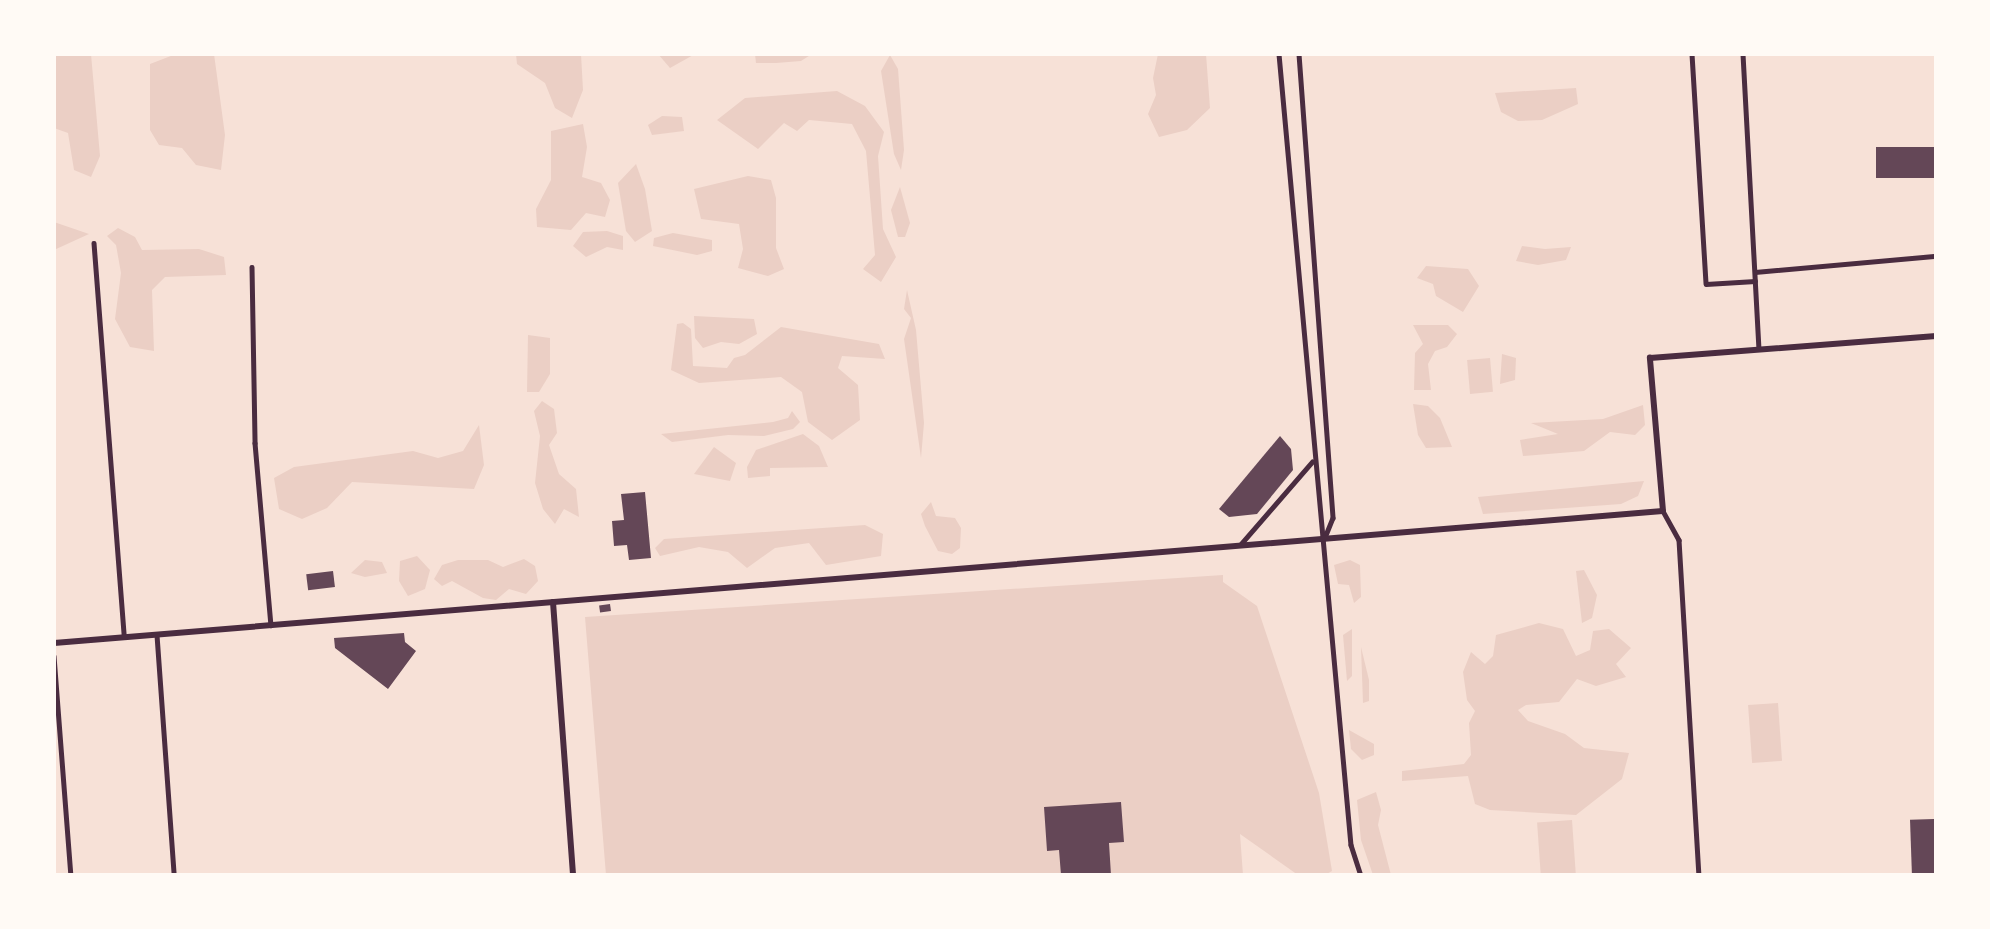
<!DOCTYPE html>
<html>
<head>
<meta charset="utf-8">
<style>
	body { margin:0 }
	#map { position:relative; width:1990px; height:929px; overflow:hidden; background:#f7e1d7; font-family:"Fira Sans",sans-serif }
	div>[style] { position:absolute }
	.green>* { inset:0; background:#ebcfc5; transform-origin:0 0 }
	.building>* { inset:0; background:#644757; transform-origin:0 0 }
	.minor>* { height:4.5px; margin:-2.25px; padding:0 2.25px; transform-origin:2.25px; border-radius:2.25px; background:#4a2c40 }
	.tertiary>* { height:6px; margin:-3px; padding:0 3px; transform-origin:3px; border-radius:3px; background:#4a2c40 }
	span { translate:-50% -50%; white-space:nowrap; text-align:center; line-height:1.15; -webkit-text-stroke:5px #fffaf5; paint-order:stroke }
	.frame { position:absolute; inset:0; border:56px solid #fffaf5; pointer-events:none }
</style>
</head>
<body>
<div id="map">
	<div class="green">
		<div style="clip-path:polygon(54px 54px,91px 54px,100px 156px,91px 177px,74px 170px,68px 133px,54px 128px)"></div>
		<div style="clip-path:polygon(176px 54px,214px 54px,225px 135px,221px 170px,196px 165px,182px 148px,159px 145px,150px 130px,150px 64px)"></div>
		<div style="clip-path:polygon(516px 54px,581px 54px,583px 90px,572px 118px,555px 108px,545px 83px,517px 64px)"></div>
		<div style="clip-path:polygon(658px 54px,695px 54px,670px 68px)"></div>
		<div style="clip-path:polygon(755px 54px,812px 54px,801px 61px,776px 63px,756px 63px)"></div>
		<div style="clip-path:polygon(1158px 54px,1206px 54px,1210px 108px,1187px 130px,1159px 137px,1148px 114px,1156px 95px,1153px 78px)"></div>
		<div style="clip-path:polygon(890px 55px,898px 69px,904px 150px,901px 170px,894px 154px,881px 71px)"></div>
		<div style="clip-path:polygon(1576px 88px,1578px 104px,1542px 120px,1518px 121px,1501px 112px,1495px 93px)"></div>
		<div style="clip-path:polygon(837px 91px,865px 106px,884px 132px,878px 156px,883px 229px,896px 257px,881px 282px,863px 269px,875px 255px,866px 151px,852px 124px,809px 120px,797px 131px,784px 123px,758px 149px,717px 120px,745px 98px)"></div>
		<div style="clip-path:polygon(662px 116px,682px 117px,684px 131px,652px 135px,648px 125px)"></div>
		<div style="clip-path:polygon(583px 124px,587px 147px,582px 177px,601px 183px,610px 200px,605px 217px,586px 213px,571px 230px,537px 227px,536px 209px,551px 180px,551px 131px)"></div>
		<div style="clip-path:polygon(636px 164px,645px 189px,652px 231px,635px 242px,626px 231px,618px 183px)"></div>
		<div style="clip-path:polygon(748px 176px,771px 180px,776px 198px,776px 248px,784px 269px,768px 276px,738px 268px,743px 249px,739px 224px,701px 219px,694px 189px)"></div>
		<div style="clip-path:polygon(900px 187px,910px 223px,905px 237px,898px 237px,891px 210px)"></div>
		<div style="clip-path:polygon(54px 222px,89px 234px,54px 250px)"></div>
		<div style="clip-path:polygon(118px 228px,135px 237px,142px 250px,199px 249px,224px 257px,226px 275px,165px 277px,152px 290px,154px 351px,130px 347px,115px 319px,121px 273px,116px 245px,107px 236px)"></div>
		<div style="clip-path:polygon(607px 231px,623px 236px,623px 250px,607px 247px,586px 257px,573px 246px,583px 232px)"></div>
		<div style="clip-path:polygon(673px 233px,712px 240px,712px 251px,697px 255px,653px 246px,654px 238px)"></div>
		<div style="clip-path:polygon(1522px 246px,1545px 249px,1571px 247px,1566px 260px,1538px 265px,1516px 261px)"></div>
		<div style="clip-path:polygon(1426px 266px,1468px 269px,1479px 286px,1463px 312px,1436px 296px,1433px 284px,1417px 278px)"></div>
		<div style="clip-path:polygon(907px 290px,916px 330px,924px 423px,921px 458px,904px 339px,911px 318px,904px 309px)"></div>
		<div style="clip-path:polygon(694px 316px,754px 319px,757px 334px,739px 344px,721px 342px,703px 348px,695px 338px)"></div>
		<div style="clip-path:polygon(683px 323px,691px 329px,693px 366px,727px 368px,734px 358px,745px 355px,781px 327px,879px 344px,885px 359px,842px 356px,838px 368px,858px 385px,860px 420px,832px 440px,808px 422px,802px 392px,781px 377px,699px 383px,671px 370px,677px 324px)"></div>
		<div style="clip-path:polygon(1413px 325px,1448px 325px,1457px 334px,1447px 347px,1435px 351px,1428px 364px,1431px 390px,1414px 390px,1415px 353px,1423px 344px)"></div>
		<div style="clip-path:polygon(528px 335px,550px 338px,550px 374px,539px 392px,527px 392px)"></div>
		<div style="clip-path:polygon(1502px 354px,1516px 358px,1515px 380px,1500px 384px)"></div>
		<div style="left:1490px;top:358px;width:34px;height:23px;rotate:85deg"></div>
		<div style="clip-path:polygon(542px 401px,554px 409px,557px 433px,549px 445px,559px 474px,576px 489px,579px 517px,564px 509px,555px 524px,543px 509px,535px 483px,540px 436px,534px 411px)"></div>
		<div style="clip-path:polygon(1413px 404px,1428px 406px,1440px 418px,1452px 447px,1426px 448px,1418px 435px)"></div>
		<div style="clip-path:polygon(1643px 405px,1645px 425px,1635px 435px,1610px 432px,1584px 451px,1523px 456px,1520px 440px,1558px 434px,1531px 423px,1603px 419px)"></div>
		<div style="clip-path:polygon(792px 411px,800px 422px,793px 429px,764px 436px,728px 435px,672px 442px,661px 434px,773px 422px,788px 418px)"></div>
		<div style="clip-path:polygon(479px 425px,484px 465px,474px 489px,352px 482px,327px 508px,302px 519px,279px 509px,274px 478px,294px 467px,413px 451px,438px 458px,463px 451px)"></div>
		<div style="clip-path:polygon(803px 434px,819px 446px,828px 467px,770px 468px,770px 476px,748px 478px,747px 467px,756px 450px)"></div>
		<div style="clip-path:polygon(714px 447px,736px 463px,730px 481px,694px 474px)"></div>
		<div style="clip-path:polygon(1644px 481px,1638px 496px,1621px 504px,1483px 514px,1478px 497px)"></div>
		<div style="clip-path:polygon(931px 502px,936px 516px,955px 518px,961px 528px,960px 548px,952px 554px,938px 551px,925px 526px,921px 514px)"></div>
		<div style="clip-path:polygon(865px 525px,883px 534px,881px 556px,826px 565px,809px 543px,775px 548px,747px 568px,728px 552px,699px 547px,660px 556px,655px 548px,664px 539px)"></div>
		<div style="clip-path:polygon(417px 556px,430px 570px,425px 589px,408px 596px,399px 581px,400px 561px)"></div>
		<div style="clip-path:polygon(524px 559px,535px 566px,538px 581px,526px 594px,509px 589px,496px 600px,483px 598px,452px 581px,442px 586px,434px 579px,442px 565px,458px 560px,488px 560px,503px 567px)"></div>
		<div style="clip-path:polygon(365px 560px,382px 562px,387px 573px,365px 577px,351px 573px)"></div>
		<div style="clip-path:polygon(1350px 560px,1360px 565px,1361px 597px,1354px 603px,1349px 585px,1338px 584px,1334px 565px)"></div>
		<div style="clip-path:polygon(1584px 570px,1597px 595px,1592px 618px,1582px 623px,1576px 571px)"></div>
		<div style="clip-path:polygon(1223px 575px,1223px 582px,1257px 606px,1319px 793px,1332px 871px,1325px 875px,1298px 875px,1240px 834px,1243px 875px,606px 875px,585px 617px)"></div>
		<div style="clip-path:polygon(1539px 623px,1563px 629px,1576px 656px,1590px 650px,1593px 631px,1609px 629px,1631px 648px,1616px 664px,1626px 677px,1596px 686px,1577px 679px,1559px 702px,1526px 705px,1518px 710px,1528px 721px,1565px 734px,1584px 748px,1629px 753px,1622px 779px,1576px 815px,1490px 810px,1475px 804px,1468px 776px,1402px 781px,1402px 771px,1464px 764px,1471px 755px,1469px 723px,1475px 711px,1467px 700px,1463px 672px,1471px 652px,1485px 664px,1493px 656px,1496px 635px)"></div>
		<div style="clip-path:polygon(1352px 629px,1352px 676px,1347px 681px,1343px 635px)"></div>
		<div style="clip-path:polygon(1361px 647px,1369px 680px,1369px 701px,1363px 703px)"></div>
		<div style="left:1778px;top:703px;width:58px;height:30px;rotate:86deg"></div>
		<div style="clip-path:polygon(1349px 730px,1374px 744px,1374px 755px,1362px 760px,1351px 749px)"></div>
		<div style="clip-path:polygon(1376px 792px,1381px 810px,1378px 825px,1391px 875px,1373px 875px,1361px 840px,1357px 800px)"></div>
		<div style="left:1572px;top:820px;width:55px;height:35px;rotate:86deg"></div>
	</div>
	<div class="building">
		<div style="left:1936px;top:147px;width:31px;height:60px;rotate:90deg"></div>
		<div style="clip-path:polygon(1280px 436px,1291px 449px,1293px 470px,1257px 514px,1229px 517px,1219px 509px)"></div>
		<div style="clip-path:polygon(645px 492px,651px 558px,629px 560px,627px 545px,614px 546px,612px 521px,624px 520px,621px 494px)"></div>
		<div style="left:333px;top:571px;width:16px;height:27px;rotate:83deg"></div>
		<div style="left:610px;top:604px;width:7px;height:11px;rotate:82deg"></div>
		<div style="clip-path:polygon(404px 633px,405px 642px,416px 651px,388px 689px,335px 648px,334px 638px)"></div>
		<div style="clip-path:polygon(1121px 802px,1124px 842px,1109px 843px,1111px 875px,1061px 875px,1059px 850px,1047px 851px,1044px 807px)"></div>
		<div style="left:1934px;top:819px;width:56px;height:24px;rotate:88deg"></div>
	</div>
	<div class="minor">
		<div style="left:1279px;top:54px;width:794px;rotate:84.8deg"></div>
		<div style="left:1351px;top:845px;width:32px;rotate:72deg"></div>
		<div style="left:1299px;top:54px;width:465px;rotate:85.8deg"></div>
		<div style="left:1333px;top:518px;width:22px;rotate:112deg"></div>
		<div style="left:1692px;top:54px;width:230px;rotate:86.5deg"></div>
		<div style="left:1706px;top:284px;width:49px;rotate:-3.5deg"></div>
		<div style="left:1743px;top:54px;width:295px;rotate:86.9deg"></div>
		<div style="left:94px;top:243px;width:395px;rotate:85.6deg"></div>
		<div style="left:252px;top:267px;width:176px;rotate:89deg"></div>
		<div style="left:255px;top:443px;width:183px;rotate:85deg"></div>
		<div style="left:1755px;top:272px;width:182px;rotate:-5.1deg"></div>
		<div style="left:1663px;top:511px;width:33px;rotate:61deg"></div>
		<div style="left:1679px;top:540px;width:336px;rotate:86.6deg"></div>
		<div style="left:1240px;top:545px;width:110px;rotate:-49.1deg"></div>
		<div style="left:157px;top:635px;width:241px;rotate:85.9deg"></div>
		<div style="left:54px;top:656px;width:220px;rotate:85.6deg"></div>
	</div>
	<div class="tertiary">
		<div style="left:553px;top:602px;width:274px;rotate:85.8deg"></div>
		<div style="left:54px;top:643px;width:1614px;rotate:-4.69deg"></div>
		<div style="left:1663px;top:511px;width:154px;rotate:-94.9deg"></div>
		<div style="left:1650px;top:358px;width:287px;rotate:-4.4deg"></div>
	</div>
	<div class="frame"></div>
</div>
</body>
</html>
